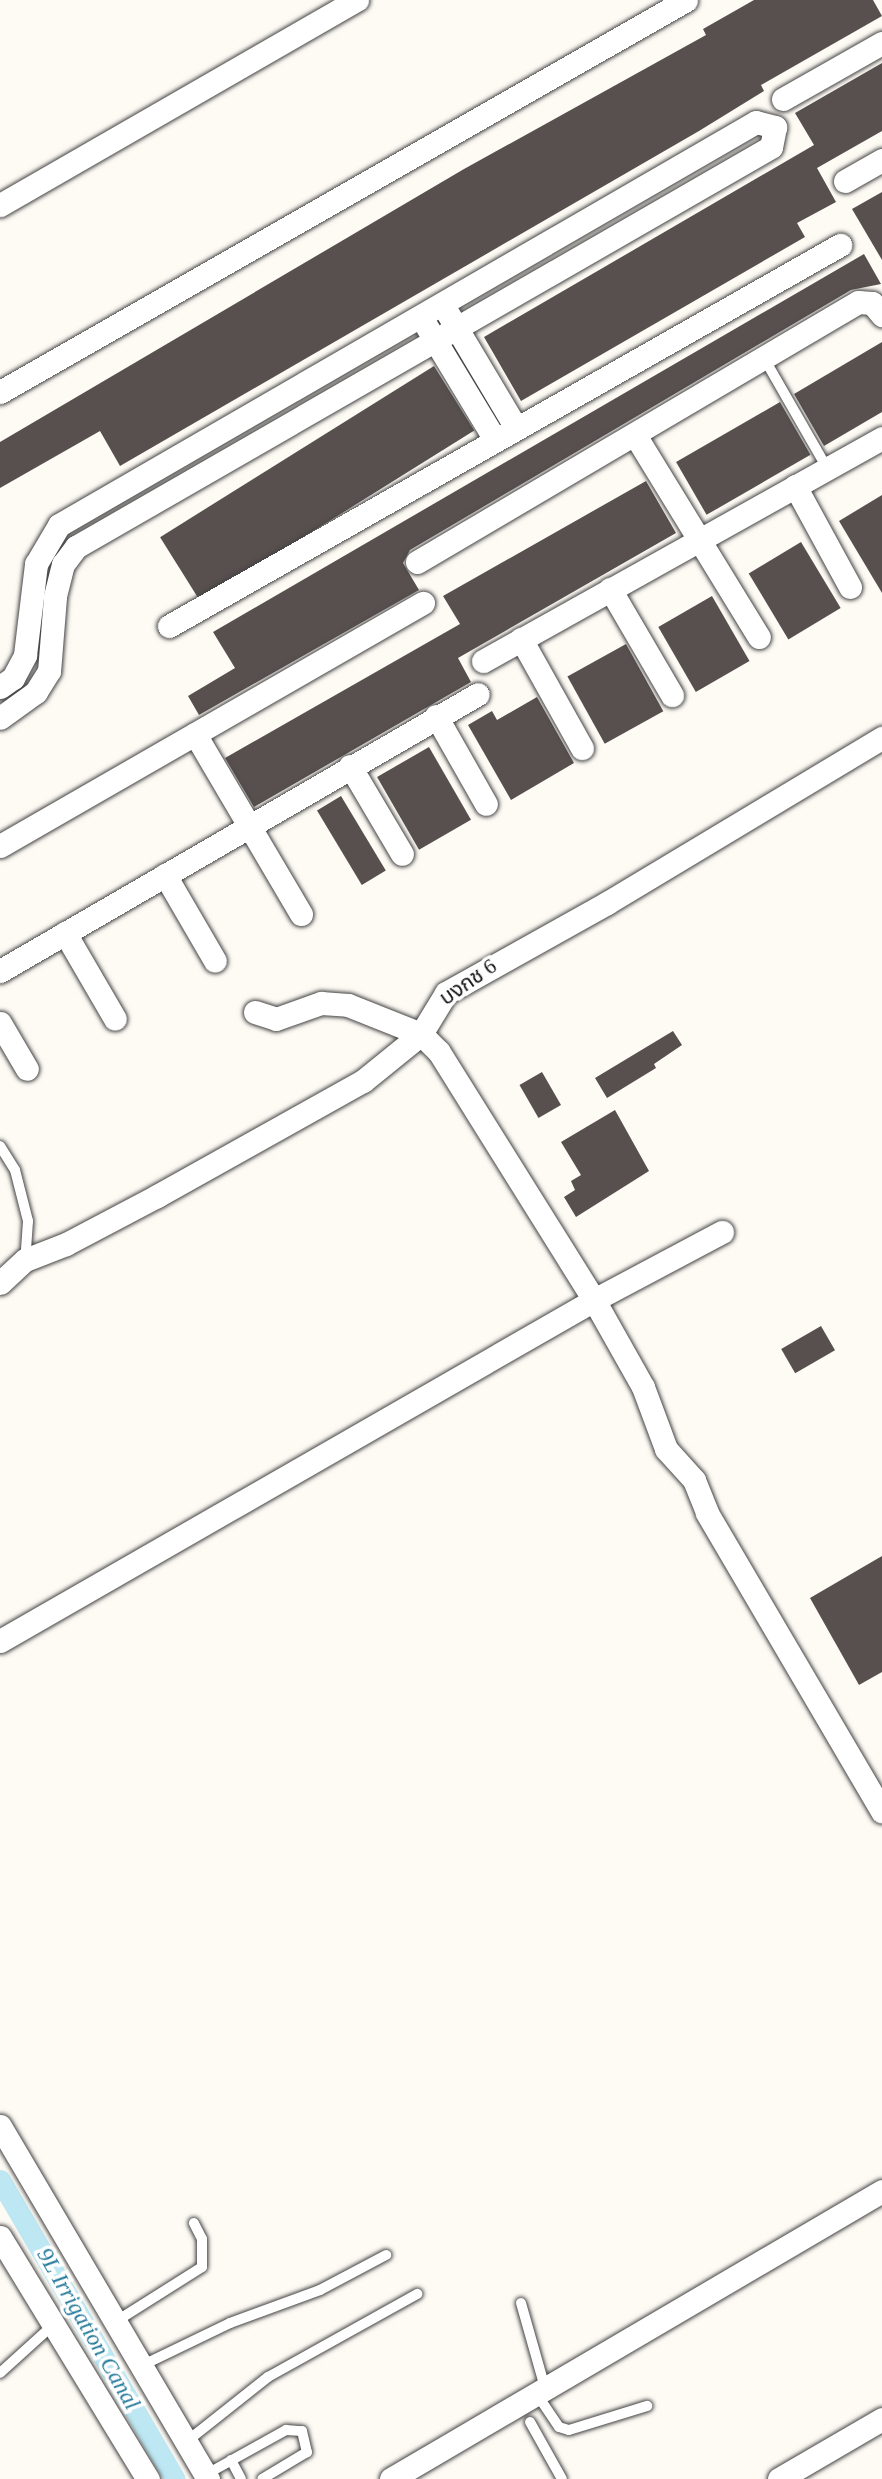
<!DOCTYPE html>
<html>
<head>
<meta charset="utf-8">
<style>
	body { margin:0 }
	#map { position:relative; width:882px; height:2479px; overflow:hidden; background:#fefbf5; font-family:"Times New Roman","Noto Sans Thai",serif }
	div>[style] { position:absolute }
	.canal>* { height:21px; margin:-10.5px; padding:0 10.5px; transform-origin:10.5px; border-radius:10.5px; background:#bde7f2 }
	.building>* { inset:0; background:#58504e; transform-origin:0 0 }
	.roads { filter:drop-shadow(0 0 2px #434343) drop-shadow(0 0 2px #434343) }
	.service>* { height:10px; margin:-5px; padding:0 5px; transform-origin:5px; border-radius:5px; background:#fff }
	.minor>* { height:23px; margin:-11.5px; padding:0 11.5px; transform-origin:11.5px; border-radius:11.5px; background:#fff }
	span { translate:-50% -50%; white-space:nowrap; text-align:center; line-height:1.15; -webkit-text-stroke:7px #fff; paint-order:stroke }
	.street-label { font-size:21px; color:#101010 }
	.water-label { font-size:23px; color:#237a99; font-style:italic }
</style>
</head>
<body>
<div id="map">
	<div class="canal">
		<div style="left:0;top:2180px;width:346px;rotate:59.7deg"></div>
	</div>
	<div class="building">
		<div style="clip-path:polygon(754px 0,873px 0,882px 16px,761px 85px,764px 91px,699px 131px,120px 466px,100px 431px,0 488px,0 442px,464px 169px,706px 35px,703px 29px)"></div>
		<div style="clip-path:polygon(882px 63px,882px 131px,817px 168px,836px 202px,797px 223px,805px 237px,521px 401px,484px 337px,814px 145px,795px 113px)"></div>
		<div style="clip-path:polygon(882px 192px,882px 260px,852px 209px)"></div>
		<div style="clip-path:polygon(864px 254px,881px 284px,851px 290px,410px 550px,403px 563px,419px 590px,199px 715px,188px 696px,235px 668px,213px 632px)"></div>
		<div style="clip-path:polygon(882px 342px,882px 412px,824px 446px,794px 394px)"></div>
		<div style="left:434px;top:366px;width:76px;height:323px;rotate:58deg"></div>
		<div style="left:780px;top:402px;width:61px;height:120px;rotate:60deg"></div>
		<div style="clip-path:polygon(646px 481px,676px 533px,458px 658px,471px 682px,254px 807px,225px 758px,460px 624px,443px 596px)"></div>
		<div style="clip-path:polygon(882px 495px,882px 593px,839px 521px)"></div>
		<div style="left:801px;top:542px;width:77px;height:61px;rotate:59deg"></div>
		<div style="left:712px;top:596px;width:75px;height:62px;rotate:60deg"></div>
		<div style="left:626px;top:644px;width:77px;height:67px;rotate:61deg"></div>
		<div style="clip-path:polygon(537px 697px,574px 763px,511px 800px,468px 725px,492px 711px,497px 720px)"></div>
		<div style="left:429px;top:747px;width:84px;height:60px;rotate:60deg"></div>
		<div style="left:341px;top:796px;width:87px;height:28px;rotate:59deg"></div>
		<div style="clip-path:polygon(673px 1031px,682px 1045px,654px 1064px,656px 1068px,607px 1098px,595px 1078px)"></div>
		<div style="left:542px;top:1072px;width:38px;height:26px;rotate:60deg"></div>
		<div style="clip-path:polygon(615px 1110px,649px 1171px,576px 1217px,564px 1197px,575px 1190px,571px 1181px,581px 1175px,561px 1142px)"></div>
		<div style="left:821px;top:1326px;width:28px;height:46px;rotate:60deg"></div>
		<div style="clip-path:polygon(882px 1556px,882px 1672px,859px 1685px,810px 1598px)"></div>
	</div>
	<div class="roads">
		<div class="service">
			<div style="left:764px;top:358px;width:127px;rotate:60.2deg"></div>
			<div style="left:0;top:1146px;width:28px;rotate:58deg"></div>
			<div style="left:15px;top:1170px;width:53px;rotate:75.7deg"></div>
			<div style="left:28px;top:1221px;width:39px;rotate:94deg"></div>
			<div style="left:521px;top:2303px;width:88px;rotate:74.2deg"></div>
			<div style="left:115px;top:2322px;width:103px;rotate:-32.3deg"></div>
			<div style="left:202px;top:2267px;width:28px;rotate:-90deg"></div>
			<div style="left:202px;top:2239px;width:18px;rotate:-117deg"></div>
			<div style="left:141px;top:2366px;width:99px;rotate:-25.8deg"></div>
			<div style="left:230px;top:2323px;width:96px;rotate:-20.1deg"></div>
			<div style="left:320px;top:2290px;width:75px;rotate:-27.9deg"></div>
			<div style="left:0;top:2373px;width:73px;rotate:-42.2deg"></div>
			<div style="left:536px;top:2393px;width:41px;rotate:55.9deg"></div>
			<div style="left:559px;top:2427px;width:10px;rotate:17deg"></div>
			<div style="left:569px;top:2430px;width:82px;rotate:-17.1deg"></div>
			<div style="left:530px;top:2422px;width:65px;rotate:60.7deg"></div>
			<div style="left:186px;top:2442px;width:105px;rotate:-38.4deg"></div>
			<div style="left:268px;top:2377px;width:171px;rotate:-29.1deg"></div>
			<div style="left:231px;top:2460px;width:21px;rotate:62deg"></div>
			<div style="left:205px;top:2475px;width:93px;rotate:-29.1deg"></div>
			<div style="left:286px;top:2430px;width:16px;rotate:4deg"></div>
			<div style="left:302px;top:2431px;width:22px;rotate:77deg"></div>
			<div style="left:307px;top:2452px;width:52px;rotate:149deg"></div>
		</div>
		<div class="minor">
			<div style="left:783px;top:99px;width:114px;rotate:-29.5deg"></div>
			<div style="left:845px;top:181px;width:43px;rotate:-29.6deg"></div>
			<div style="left:0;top:205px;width:412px;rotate:-29.9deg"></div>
			<div style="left:447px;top:312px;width:133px;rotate:59.2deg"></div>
			<div style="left:427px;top:327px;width:130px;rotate:58.9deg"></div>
			<div style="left:0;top:392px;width:790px;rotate:-29.74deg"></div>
			<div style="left:635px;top:435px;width:237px;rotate:58.5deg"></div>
			<div style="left:795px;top:486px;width:115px;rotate:61.4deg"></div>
			<div style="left:417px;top:562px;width:512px;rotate:-30.52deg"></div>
			<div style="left:858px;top:302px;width:14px;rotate:4deg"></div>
			<div style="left:872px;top:303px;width:16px;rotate:50deg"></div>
			<div style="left:610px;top:589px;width:123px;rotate:59.7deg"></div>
			<div style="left:169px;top:626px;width:772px;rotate:-29.59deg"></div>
			<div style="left:521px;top:639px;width:125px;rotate:60.8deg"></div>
			<div style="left:483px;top:661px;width:457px;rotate:-29.2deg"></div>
			<div style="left:0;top:687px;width:16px;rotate:-35deg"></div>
			<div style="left:13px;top:678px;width:26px;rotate:-62deg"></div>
			<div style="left:25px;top:655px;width:92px;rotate:-83.1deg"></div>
			<div style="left:36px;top:564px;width:45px;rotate:-59.5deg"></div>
			<div style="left:59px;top:525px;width:805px;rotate:-30.04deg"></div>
			<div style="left:756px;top:122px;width:20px;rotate:15deg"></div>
			<div style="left:775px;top:127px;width:20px;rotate:101deg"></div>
			<div style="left:771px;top:147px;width:802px;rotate:150.08deg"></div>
			<div style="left:76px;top:547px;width:21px;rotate:127deg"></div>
			<div style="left:63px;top:564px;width:34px;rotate:104deg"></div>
			<div style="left:55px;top:597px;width:74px;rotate:94.6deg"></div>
			<div style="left:49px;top:671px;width:25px;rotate:122deg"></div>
			<div style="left:36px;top:692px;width:44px;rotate:144.2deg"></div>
			<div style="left:436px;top:716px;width:101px;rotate:60.4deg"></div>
			<div style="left:195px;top:734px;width:209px;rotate:59.5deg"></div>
			<div style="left:350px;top:766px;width:102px;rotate:59.4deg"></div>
			<div style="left:0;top:846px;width:488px;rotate:-29.9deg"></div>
			<div style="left:165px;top:875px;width:99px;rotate:59.8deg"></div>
			<div style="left:65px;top:933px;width:99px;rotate:59.8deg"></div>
			<div style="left:0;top:971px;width:552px;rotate:-30.09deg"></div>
			<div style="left:255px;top:1012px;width:22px;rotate:18deg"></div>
			<div style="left:276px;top:1019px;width:48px;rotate:-19.6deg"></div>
			<div style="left:321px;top:1003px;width:27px;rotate:4deg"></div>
			<div style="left:348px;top:1005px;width:79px;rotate:21.7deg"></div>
			<div style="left:421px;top:1034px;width:25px;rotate:45deg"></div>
			<div style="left:439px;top:1052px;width:292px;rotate:58deg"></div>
			<div style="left:594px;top:1300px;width:100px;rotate:60.6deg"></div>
			<div style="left:643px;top:1387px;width:66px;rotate:69.6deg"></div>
			<div style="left:666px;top:1449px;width:42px;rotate:47.9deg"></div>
			<div style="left:694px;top:1480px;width:35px;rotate:68deg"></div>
			<div style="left:707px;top:1513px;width:346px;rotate:59.6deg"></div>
			<div style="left:0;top:1023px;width:53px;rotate:59.6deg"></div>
			<div style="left:0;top:1283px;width:34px;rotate:-43deg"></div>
			<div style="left:25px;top:1260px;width:44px;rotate:-21.3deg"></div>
			<div style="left:66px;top:1244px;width:103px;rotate:-27.8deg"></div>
			<div style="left:157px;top:1196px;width:236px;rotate:-29.2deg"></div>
			<div style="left:363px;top:1081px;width:75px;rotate:-39deg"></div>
			<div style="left:421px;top:1034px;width:48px;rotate:-58.6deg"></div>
			<div style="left:446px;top:993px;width:184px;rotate:-29.2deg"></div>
			<div style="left:607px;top:903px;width:321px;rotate:-31deg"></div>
			<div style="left:0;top:1641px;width:685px;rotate:-29.86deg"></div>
			<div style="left:594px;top:1300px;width:145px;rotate:-28deg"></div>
			<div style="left:0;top:2126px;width:410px;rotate:59.5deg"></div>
			<div style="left:0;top:2237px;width:284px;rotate:58.6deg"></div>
			<div style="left:391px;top:2479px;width:569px;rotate:-30.39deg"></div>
			<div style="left:779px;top:2479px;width:119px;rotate:-30.2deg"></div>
		</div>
	</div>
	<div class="street-label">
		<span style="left:468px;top:982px;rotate:-35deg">บงกช 6</span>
	</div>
	<div class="water-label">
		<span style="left:88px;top:2329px;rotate:60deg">9L Irrigation Canal</span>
	</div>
</div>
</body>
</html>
